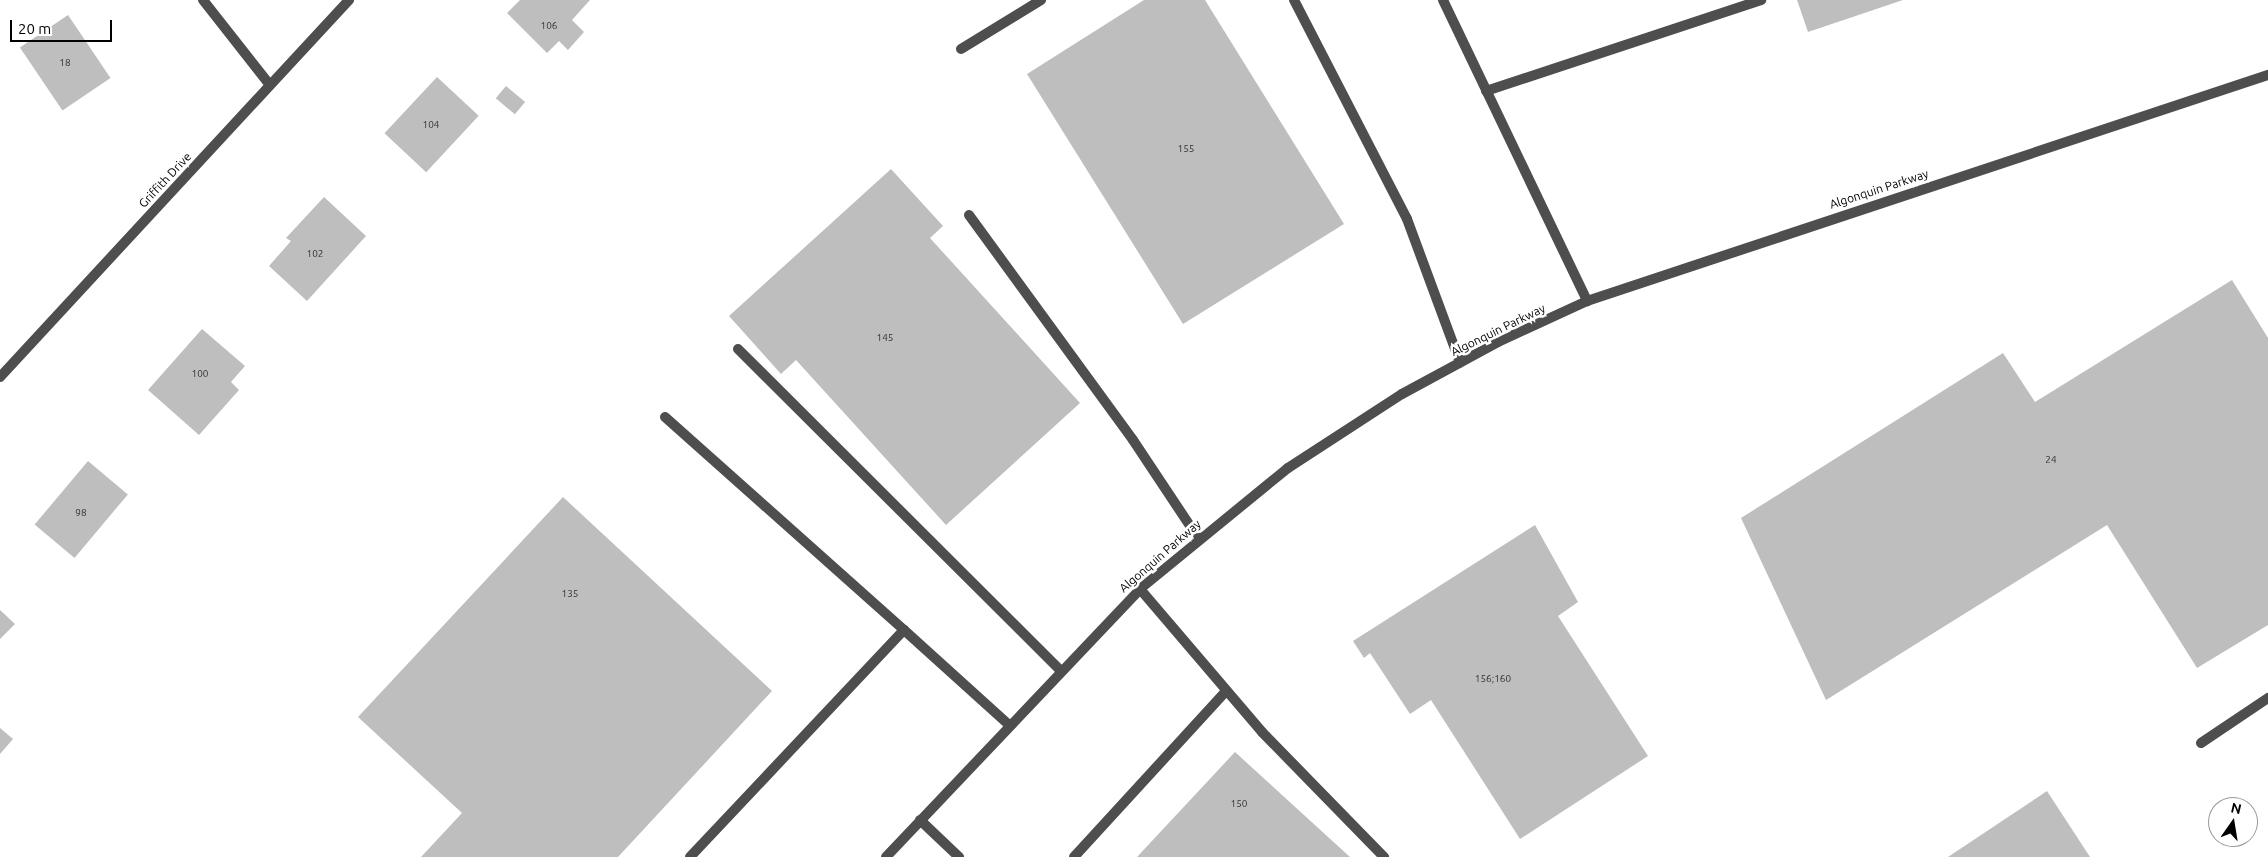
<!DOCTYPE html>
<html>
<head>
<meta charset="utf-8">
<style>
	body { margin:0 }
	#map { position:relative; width:2268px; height:857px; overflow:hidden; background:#fff; font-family:Ubuntu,sans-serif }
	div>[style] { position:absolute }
	.building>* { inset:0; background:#bebebe; transform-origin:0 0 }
	.service>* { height:10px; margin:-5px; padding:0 5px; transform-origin:5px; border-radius:5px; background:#4e4e4e }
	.minor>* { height:10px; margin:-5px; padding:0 5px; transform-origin:5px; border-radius:5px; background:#4e4e4e }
	.tertiary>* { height:10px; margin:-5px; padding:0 5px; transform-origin:5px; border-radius:5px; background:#4e4e4e }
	span { translate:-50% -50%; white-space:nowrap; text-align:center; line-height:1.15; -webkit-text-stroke:5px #fff; paint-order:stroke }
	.number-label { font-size:10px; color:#303030 }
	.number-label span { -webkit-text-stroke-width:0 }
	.street-label { font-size:12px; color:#000 }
	.north { position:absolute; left:2208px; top:797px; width:50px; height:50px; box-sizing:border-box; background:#fff; border:1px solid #999; border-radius:50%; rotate:13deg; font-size:14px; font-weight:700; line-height:20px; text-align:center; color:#000 }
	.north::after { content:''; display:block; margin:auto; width:18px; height:22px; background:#000; clip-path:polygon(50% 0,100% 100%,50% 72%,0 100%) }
	.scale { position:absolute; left:10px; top:20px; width:102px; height:22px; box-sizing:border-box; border:2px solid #000; border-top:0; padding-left:6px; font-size:15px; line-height:18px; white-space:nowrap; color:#000; -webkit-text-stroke:4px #fff; paint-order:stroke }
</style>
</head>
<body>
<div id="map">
	<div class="building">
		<div style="clip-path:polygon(520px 0,590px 0,572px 20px,584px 32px,568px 50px,559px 41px,547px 53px,507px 13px)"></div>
		<div style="clip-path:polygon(1144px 0,1205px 0,1344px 224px,1183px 324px,1027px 74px)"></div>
		<div style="clip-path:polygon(1797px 0,1903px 0,1808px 32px)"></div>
		<div style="left:68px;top:15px;width:76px;height:58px;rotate:56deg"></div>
		<div style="left:437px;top:77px;width:57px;height:77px;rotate:43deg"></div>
		<div style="left:506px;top:86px;width:25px;height:16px;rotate:40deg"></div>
		<div style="clip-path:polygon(891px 169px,943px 226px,930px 238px,1080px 403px,946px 525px,796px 360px,781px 374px,729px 316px)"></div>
		<div style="clip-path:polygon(324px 197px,366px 236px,307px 301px,269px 266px,291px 241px,286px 238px)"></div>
		<div style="clip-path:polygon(2232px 280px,2268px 338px,2268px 625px,2197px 668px,2107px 525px,1826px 700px,1741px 518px,2003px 353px,2035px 402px)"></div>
		<div style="clip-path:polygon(202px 329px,245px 366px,231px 382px,239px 390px,199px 435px,148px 390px)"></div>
		<div style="left:88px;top:461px;width:52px;height:83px;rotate:40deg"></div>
		<div style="clip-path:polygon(563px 497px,772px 691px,618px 857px,421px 857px,462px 813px,358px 717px)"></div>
		<div style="clip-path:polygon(1535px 525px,1578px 602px,1558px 616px,1648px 756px,1520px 839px,1431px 700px,1410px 714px,1370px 653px,1364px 658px,1353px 641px)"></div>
		<div style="clip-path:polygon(0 610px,15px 624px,0 639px)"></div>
		<div style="clip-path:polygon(0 728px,13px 739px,0 754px)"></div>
		<div style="clip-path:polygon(1235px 752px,1350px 857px,1137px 857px)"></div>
		<div style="clip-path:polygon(2047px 791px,2090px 857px,1948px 857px)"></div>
	</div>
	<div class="service">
		<div style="left:1294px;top:0;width:246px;rotate:62.7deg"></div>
		<div style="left:1407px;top:219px;width:153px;rotate:69.7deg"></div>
		<div style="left:1443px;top:0;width:334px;rotate:64.4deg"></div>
		<div style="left:961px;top:49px;width:94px;rotate:-31.5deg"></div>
		<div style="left:1486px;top:91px;width:290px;rotate:-18.3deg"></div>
		<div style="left:969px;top:215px;width:278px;rotate:53.9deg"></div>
		<div style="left:1133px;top:440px;width:118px;rotate:56.4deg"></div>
		<div style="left:738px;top:349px;width:455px;rotate:44.9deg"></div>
		<div style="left:665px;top:417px;width:320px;rotate:41.7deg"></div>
		<div style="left:1140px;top:589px;width:188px;rotate:49.5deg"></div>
		<div style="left:1262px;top:732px;width:175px;rotate:45.7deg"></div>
		<div style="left:2201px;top:743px;width:81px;rotate:-33.9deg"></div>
		<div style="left:920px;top:820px;width:54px;rotate:43.5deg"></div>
		<div style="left:690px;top:857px;width:312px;rotate:-46.7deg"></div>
		<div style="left:904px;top:630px;width:140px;rotate:42.1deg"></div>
		<div style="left:1074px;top:857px;width:225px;rotate:-47.5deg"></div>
	</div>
	<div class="minor">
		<div style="left:203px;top:0;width:108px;rotate:51.8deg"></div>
		<div style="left:0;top:377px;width:514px;rotate:-47.21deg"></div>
	</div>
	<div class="tertiary">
		<div style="left:886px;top:857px;width:369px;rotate:-46.5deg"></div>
		<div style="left:1140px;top:589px;width:191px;rotate:-39.3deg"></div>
		<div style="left:1288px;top:468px;width:136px;rotate:-33deg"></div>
		<div style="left:1402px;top:394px;width:109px;rotate:-28.4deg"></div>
		<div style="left:1498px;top:342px;width:98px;rotate:-24.7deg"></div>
		<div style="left:1587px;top:301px;width:718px;rotate:-18.36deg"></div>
	</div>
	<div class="number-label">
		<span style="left:549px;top:26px">106</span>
		<span style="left:65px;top:63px">18</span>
		<span style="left:431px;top:125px">104</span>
		<span style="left:1186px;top:149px">155</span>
		<span style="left:315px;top:254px">102</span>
		<span style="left:885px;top:338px">145</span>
		<span style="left:200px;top:374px">100</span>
		<span style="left:2051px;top:460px">24</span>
		<span style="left:81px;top:513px">98</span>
		<span style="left:570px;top:594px">135</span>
		<span style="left:1493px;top:679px">156;160</span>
		<span style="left:1239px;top:804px">150</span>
	</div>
	<div class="street-label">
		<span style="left:165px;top:180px;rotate:-47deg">Griffith Drive</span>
		<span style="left:1879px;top:189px;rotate:-18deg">Algonquin Parkway</span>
		<span style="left:1498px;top:330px;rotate:-26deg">Algonquin Parkway</span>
		<span style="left:1160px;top:556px;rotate:-41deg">Algonquin Parkway</span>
	</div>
	<div class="north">N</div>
	<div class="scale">20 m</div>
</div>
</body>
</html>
